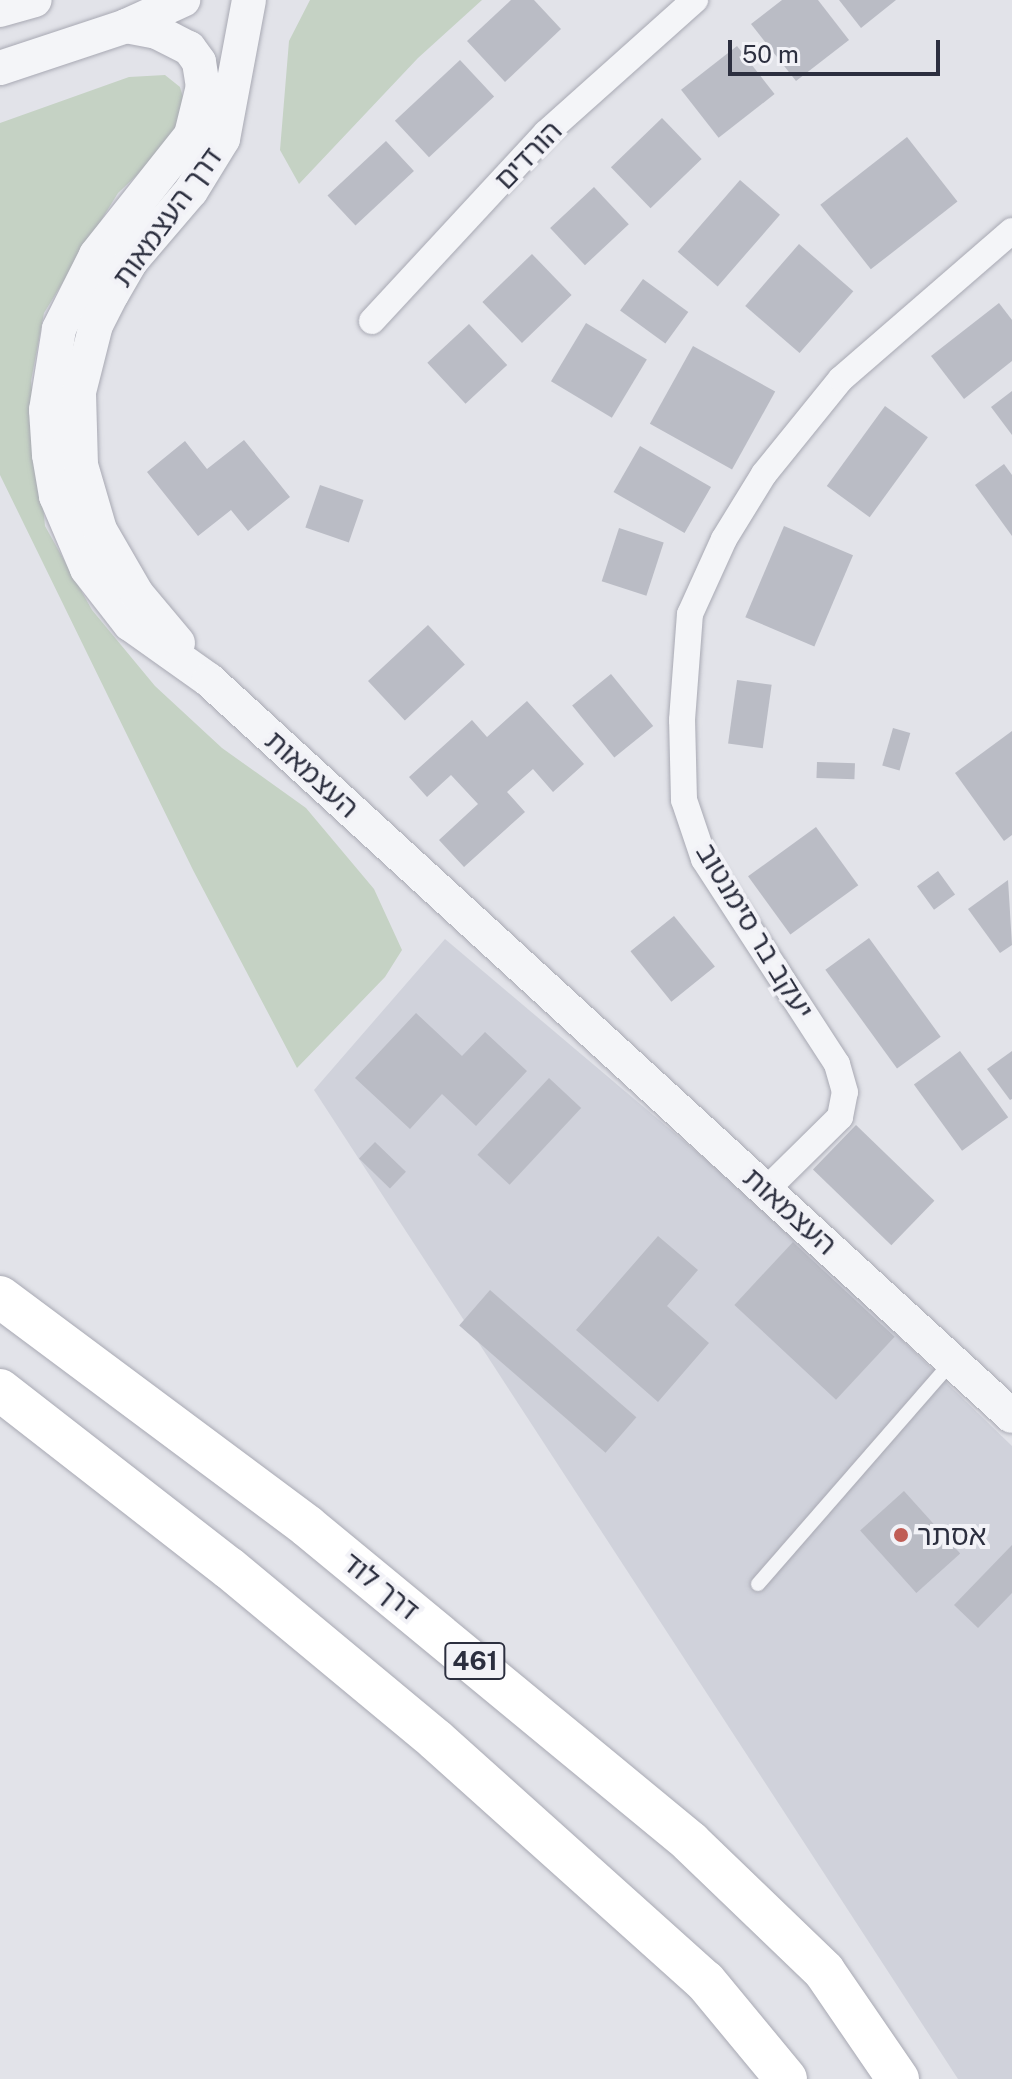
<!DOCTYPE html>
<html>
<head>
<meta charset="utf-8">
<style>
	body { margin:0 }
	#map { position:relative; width:1012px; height:2079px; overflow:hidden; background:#e2e3e9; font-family:"Public Sans","Noto Sans Hebrew",sans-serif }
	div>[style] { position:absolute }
	.built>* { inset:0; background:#d0d2db }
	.green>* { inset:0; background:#c5d2c4 }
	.building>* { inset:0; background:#babcc5; transform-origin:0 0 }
	.roads { filter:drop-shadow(0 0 2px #a8a9b3) drop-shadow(0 0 2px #a8a9b3) }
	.service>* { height:14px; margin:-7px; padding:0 7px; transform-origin:7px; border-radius:7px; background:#f4f5f8 }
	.minor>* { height:26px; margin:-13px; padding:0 13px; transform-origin:13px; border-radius:13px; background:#f4f5f8 }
	.tertiary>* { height:34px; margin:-17px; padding:0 17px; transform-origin:17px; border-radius:17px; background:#f4f5f8 }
	.primary>* { height:42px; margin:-21px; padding:0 21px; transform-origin:21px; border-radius:21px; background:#fff }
	.dots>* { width:22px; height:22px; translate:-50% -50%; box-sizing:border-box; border:4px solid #f2f2f7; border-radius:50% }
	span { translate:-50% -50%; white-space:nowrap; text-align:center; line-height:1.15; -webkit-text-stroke:8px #f2f2f7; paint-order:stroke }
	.shield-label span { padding:2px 6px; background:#f2f2f7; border:2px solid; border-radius:6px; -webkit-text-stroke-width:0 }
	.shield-label { font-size:26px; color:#2c2f3f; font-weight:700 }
	.street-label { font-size:28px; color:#2c2f3f }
	.poi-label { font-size:28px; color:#2c2f3f }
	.left { translate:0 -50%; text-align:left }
	.scale { position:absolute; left:728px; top:40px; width:212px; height:36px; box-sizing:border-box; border:4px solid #2c2f3f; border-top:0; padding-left:10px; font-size:24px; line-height:28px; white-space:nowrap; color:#2c2f3f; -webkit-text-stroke:6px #f2f2f7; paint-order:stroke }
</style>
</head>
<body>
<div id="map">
	<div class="built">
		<div style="clip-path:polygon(445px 939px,782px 1224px,1012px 1446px,1012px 2079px,958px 2079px,314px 1090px)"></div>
	</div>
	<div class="green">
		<div style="clip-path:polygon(310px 0,482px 0,418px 58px,299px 184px,280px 150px,289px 41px)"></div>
		<div style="clip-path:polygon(165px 75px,180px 87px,188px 114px,173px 141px,118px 193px,44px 313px,31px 381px,45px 526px,92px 610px,155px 686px,222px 748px,306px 808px,374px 889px,402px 950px,385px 977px,297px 1068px,193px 870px,0 475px,0 123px,129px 77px)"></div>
	</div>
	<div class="building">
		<div style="clip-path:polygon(511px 0,534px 0,561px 29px,505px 82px,467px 41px)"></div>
		<div style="clip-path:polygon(782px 0,818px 0,849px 40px,796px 81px,751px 24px)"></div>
		<div style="clip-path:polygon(839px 0,896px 0,861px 28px)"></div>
		<div style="left:737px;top:46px;width:61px;height:71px;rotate:52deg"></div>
		<div style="left:460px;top:60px;width:50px;height:89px;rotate:47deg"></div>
		<div style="left:662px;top:118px;width:57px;height:71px;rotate:46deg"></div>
		<div style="left:907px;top:137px;width:82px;height:110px;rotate:52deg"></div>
		<div style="left:386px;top:141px;width:41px;height:80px;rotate:47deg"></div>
		<div style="left:740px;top:180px;width:53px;height:95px;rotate:41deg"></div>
		<div style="left:594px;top:187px;width:51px;height:60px;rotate:47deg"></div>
		<div style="left:799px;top:244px;width:72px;height:82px;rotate:41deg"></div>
		<div style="left:532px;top:254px;width:57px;height:69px;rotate:46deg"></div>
		<div style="left:643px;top:279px;width:56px;height:39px;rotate:36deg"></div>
		<div style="clip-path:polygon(999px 303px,1012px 320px,1012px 361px,964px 399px,931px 356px)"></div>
		<div style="left:586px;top:323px;width:71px;height:68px;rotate:31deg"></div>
		<div style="left:469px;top:324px;width:56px;height:57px;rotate:47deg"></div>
		<div style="left:693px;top:346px;width:94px;height:89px;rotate:29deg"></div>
		<div style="clip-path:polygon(1012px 391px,1012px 435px,991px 407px)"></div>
		<div style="left:885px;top:406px;width:53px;height:99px;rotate:36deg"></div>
		<div style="clip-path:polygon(244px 440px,290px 497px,248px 531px,231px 510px,198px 536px,147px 472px,185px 441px,207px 469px)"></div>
		<div style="left:640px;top:446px;width:82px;height:53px;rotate:30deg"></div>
		<div style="clip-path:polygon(1004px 464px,1012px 475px,1012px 536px,975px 485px)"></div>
		<div style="left:320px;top:485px;width:46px;height:45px;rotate:19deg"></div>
		<div style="left:784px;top:526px;width:75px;height:99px;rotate:23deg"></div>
		<div style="left:619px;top:528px;width:47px;height:56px;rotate:18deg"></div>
		<div style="left:428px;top:625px;width:54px;height:82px;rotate:47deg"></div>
		<div style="left:611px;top:674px;width:67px;height:50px;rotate:51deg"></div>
		<div style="left:737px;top:680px;width:35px;height:64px;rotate:8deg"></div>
		<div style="clip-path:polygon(527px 701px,584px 764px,553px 792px,533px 769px,507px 792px,525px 812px,464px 867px,439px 840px,478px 804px,451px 775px,427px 797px,409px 777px,472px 720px,487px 737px)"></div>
		<div style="left:893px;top:728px;width:18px;height:39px;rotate:16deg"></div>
		<div style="clip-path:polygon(1012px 731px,1012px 835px,1004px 841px,955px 773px)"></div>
		<div style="left:817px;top:762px;width:38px;height:16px;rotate:2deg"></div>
		<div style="left:816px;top:827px;width:72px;height:84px;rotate:54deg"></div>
		<div style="left:938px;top:871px;width:29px;height:26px;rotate:54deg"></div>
		<div style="clip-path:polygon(1008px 880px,1012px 945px,1000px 953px,968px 909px)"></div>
		<div style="left:674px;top:916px;width:65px;height:56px;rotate:51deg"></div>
		<div style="left:869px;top:938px;width:122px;height:54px;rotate:54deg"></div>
		<div style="clip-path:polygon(416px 1013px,462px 1056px,485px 1032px,527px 1071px,476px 1126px,442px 1094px,410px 1129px,355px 1078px)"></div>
		<div style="left:960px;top:1051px;width:82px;height:57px;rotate:54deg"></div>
		<div style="clip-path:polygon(1012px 1051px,1012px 1099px,1010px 1100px,987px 1069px)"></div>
		<div style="left:549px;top:1078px;width:44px;height:105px;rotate:43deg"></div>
		<div style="left:856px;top:1125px;width:109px;height:62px;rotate:44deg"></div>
		<div style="left:375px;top:1142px;width:43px;height:23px;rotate:44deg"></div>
		<div style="clip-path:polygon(658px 1236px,698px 1270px,667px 1306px,709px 1343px,658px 1402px,576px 1330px)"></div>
		<div style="left:793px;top:1242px;width:139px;height:86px;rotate:43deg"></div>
		<div style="left:490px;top:1290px;width:194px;height:47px;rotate:41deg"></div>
		<div style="left:904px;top:1491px;width:84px;height:59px;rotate:48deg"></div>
		<div style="clip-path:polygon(1012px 1545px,1012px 1593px,978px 1628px,954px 1605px)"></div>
	</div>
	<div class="roads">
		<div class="service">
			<div style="left:758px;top:1584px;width:295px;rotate:-48.9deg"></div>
		</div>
		<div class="minor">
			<div style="left:372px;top:321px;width:256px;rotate:-47.2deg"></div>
			<div style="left:546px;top:133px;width:200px;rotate:-41.8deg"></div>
			<div style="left:766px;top:1190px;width:104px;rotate:-44.6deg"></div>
			<div style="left:840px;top:1117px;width:25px;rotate:-79deg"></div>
			<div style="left:845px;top:1092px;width:29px;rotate:-106deg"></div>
			<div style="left:837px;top:1064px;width:244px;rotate:-123deg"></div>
			<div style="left:704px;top:859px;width:62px;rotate:-108.7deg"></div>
			<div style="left:684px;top:800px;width:80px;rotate:-91.4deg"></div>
			<div style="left:682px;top:720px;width:106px;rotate:-85.7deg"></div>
			<div style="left:690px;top:614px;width:82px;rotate:-65.6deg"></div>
			<div style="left:724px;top:539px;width:76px;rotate:-58.4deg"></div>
			<div style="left:764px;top:474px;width:122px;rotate:-51deg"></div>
			<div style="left:841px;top:379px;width:226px;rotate:-40.9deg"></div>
		</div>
		<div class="tertiary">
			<div style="left:0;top:10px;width:36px;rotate:-16deg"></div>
			<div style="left:126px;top:26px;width:32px;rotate:11deg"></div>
			<div style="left:157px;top:32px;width:36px;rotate:27deg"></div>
			<div style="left:189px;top:48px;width:17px;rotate:54deg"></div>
			<div style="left:199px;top:62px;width:24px;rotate:81deg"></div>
			<div style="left:203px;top:86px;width:50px;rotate:103.8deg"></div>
			<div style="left:191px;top:135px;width:153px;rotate:128.4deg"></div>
			<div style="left:96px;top:255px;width:83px;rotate:116.6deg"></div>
			<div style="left:59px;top:329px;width:82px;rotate:99.1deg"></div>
			<div style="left:46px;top:410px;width:45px;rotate:86.2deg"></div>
			<div style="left:49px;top:455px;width:42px;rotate:80.3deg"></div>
			<div style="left:56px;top:496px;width:79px;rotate:67deg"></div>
			<div style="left:87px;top:569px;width:70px;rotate:52deg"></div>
			<div style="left:130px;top:624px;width:97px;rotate:35.3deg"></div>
			<div style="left:209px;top:680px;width:1089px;rotate:42.51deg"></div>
			<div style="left:0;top:68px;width:133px;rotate:-18.4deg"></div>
			<div style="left:126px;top:26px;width:63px;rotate:-24.5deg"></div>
			<div style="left:178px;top:643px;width:64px;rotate:-129.9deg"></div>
			<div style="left:137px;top:594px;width:74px;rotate:-120deg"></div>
			<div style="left:100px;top:530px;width:68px;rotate:-106.3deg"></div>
			<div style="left:81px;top:465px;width:73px;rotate:-91.6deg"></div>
			<div style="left:79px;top:392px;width:69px;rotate:-75.8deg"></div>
			<div style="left:96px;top:325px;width:35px;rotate:-63deg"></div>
			<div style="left:112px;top:294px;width:39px;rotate:-60deg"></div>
			<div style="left:132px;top:260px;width:91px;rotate:-49.5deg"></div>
			<div style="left:191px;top:191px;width:61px;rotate:-58.4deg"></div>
			<div style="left:223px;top:139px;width:141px;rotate:-79.4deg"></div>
		</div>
		<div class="primary">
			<div style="left:0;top:1297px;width:383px;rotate:36.7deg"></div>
			<div style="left:307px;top:1526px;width:497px;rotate:39.5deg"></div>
			<div style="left:690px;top:1842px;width:186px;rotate:43.9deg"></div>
			<div style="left:824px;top:1971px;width:131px;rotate:55.6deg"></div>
			<div style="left:0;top:1390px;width:290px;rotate:37.9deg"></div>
			<div style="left:229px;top:1568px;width:269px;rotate:39.7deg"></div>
			<div style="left:436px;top:1740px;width:361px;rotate:41.9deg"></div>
			<div style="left:705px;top:1981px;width:127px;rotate:50.4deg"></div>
		</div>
	</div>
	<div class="dots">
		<div style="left:901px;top:1535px;background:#c05d55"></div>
	</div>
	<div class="shield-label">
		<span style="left:475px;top:1661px">461</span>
	</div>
	<div class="street-label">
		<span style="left:528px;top:155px;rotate:-46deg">הורדים</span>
		<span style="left:167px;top:217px;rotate:-54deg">דרך העצמאות</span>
		<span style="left:312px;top:774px;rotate:42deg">העצמאות</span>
		<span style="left:755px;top:931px;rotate:59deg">יעקב בר סימנטוב</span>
		<span style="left:790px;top:1211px;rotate:42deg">העצמאות</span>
		<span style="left:381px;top:1586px;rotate:39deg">דרך לוד</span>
	</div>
	<div class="poi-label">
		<span class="left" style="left:917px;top:1535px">אסתר</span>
	</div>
	<div class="scale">50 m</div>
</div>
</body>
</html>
